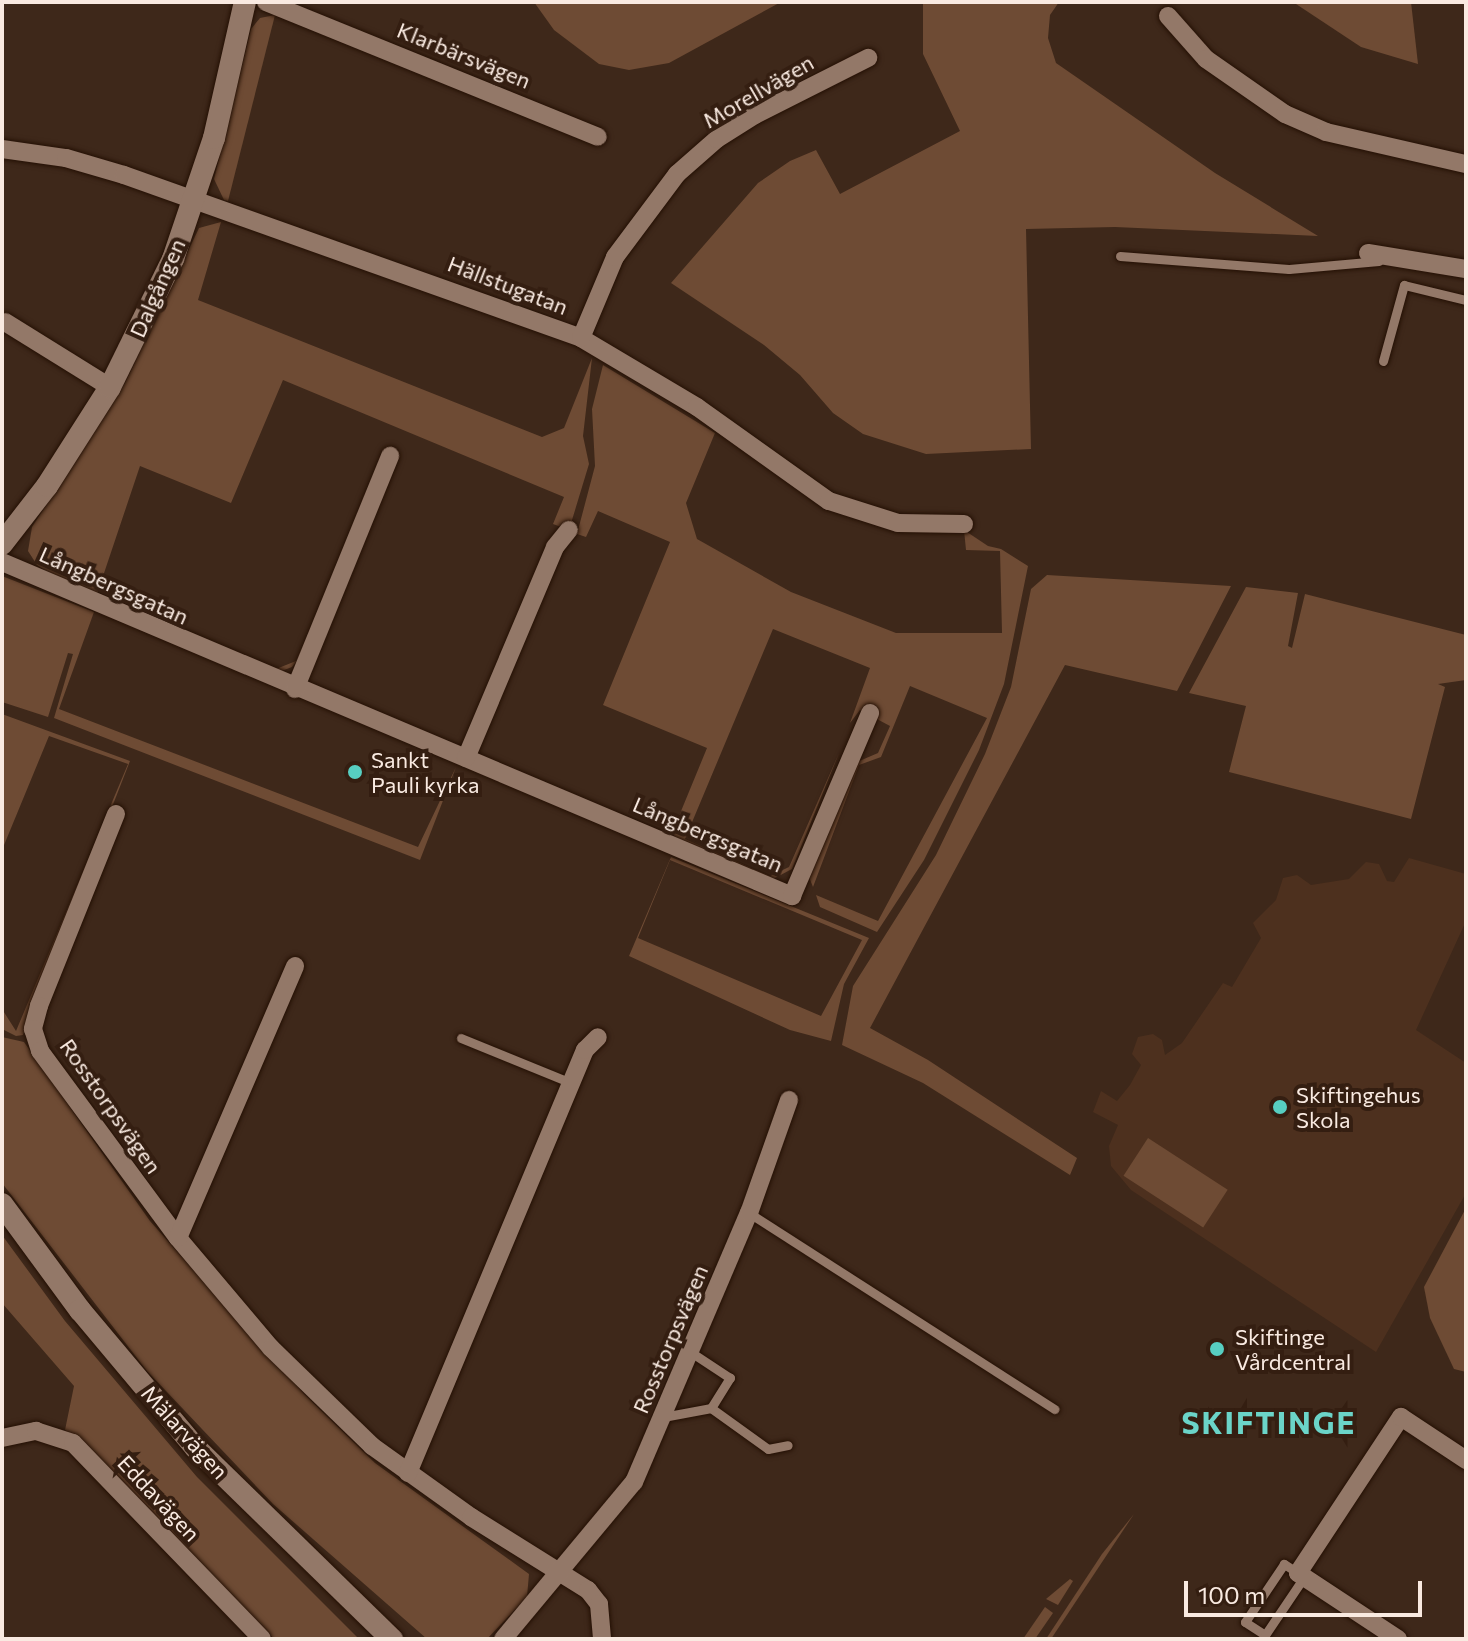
<!DOCTYPE html>
<html>
<head>
<meta charset="utf-8">
<style>
	body { margin:0 }
	#map { position:relative; width:1468px; height:1641px; overflow:hidden; background:#3e281a; font-family:Commissioner,sans-serif }
	div>[style] { position:absolute }
	.built>* { inset:0; background:#4d301e }
	.green>* { inset:0; background:#6e4b34; transform-origin:0 0 }
	.roads { filter:drop-shadow(0 0 2px #241004) drop-shadow(0 0 2px #241004) }
	.service>* { height:9px; margin:-4.5px; padding:0 4.5px; transform-origin:4.5px; border-radius:4.5px; background:#937868 }
	.minor>* { height:18px; margin:-9px; padding:0 9px; transform-origin:9px; border-radius:9px; background:#937868 }
	.tertiary>* { height:22px; margin:-11px; padding:0 11px; transform-origin:11px; border-radius:11px; background:#937868 }
	.secondary>* { height:22px; margin:-11px; padding:0 11px; transform-origin:11px; border-radius:11px; background:#937868 }
	.dots>* { width:22px; height:22px; translate:-50% -50%; box-sizing:border-box; border:4px solid #341e11; border-radius:50% }
	span { translate:-50% -50%; white-space:nowrap; text-align:center; line-height:1.15; -webkit-text-stroke:8px #341e11; paint-order:stroke }
	.street-label { font-size:22px; color:#f9eae1 }
	.poi-label { font-size:22px; color:#f9eae1 }
	.left { translate:0 -50%; text-align:left }
	.district-label { font-size:30px; color:#6bd4c8; font-weight:700; letter-spacing:2px }
	.frame { position:absolute; inset:0; border:4px solid #f9eae1; pointer-events:none }
	.scale { position:absolute; left:1184px; top:1581px; width:238px; height:36px; box-sizing:border-box; border:4px solid #f9eae1; border-top:0; padding-left:10px; font-size:24px; line-height:28px; white-space:nowrap; color:#f9eae1; -webkit-text-stroke:6px #341e11; paint-order:stroke }
</style>
</head>
<body>
<div id="map">
	<div class="built">
		<div style="clip-path:polygon(1409px 858px,1466px 874px,1466px 921px,1416px 1030px,1466px 1063px,1466px 1193px,1376px 1352px,1131px 1190px,1111px 1166px,1109px 1146px,1118px 1125px,1093px 1112px,1101px 1091px,1117px 1101px,1130px 1085px,1141px 1065px,1132px 1054px,1138px 1037px,1153px 1034px,1162px 1040px,1165px 1055px,1182px 1043px,1223px 983px,1232px 987px,1261px 938px,1253px 923px,1276px 900px,1283px 878px,1297px 875px,1311px 885px,1349px 879px,1366px 862px,1379px 864px,1387px 881px,1394px 882px)"></div>
	</div>
	<div class="green">
		<div style="clip-path:polygon(534px 2px,781px 2px,669px 63px,629px 70px,599px 64px,554px 30px)"></div>
		<div style="clip-path:polygon(923px 2px,1059px 2px,1050px 15px,1048px 38px,1056px 63px,1215px 173px,1318px 236px,1115px 227px,1026px 229px,1031px 449px,926px 454px,863px 434px,833px 413px,800px 375px,764px 345px,671px 283px,758px 183px,790px 161px,816px 150px,840px 194px,960px 131px,923px 54px)"></div>
		<div style="clip-path:polygon(1293px 2px,1411px 2px,1418px 64px,1361px 47px)"></div>
		<div style="clip-path:polygon(275px 15px,228px 201px,224px 200px,214px 179px,251px 29px,260px 18px)"></div>
		<div style="clip-path:polygon(221px 222px,198px 300px,542px 437px,564px 428px,592px 358px,583px 436px,589px 464px,569px 530px,553px 524px,564px 497px,283px 380px,231px 503px,140px 466px,97px 594px,276px 669px,296px 661px,328px 590px,297px 661px,292px 667px,279px 672px,61px 581px,37px 565px,28px 551px,32px 527px,125px 383px,199px 228px)"></div>
		<div style="clip-path:polygon(603px 365px,715px 433px,686px 503px,697px 539px,791px 592px,896px 633px,1002px 633px,1000px 551px,966px 550px,964px 530px,988px 546px,1001px 549px,1028px 566px,1004px 684px,979px 750px,924px 860px,877px 932px,820px 907px,816px 895px,878px 921px,987px 718px,910px 686px,881px 757px,859px 765px,813px 887px,809px 877px,857px 762px,878px 753px,890px 726px,860px 710px,850px 723px,870px 668px,773px 629px,685px 839px,770px 876px,789px 867px,839px 753px,792px 869px,773px 879px,678px 840px,672px 833px,707px 748px,603px 705px,670px 542px,598px 511px,586px 537px,577px 534px,595px 466px,592px 409px)"></div>
		<div style="clip-path:polygon(1047px 575px,1231px 586px,1177px 691px,1065px 665px,870px 1028px,928px 1060px,1077px 1158px,1070px 1175px,923px 1083px,842px 1045px,853px 986px,936px 855px,985px 754px,1011px 687px,1031px 589px)"></div>
		<div style="clip-path:polygon(2px 576px,94px 612px,59px 709px,418px 847px,456px 767px,420px 860px,54px 718px,73px 654px,68px 653px,48px 717px,2px 702px)"></div>
		<div style="clip-path:polygon(1246px 587px,1298px 593px,1288px 646px,1292px 648px,1305px 594px,1466px 635px,1466px 680px,1438px 684px,1445px 687px,1411px 819px,1229px 772px,1246px 706px,1189px 693px)"></div>
		<div style="clip-path:polygon(2px 714px,130px 761px,23px 1035px,16px 1036px,2px 1029px,2px 1009px,16px 1031px,128px 764px,49px 736px,2px 850px)"></div>
		<div style="clip-path:polygon(evenodd,671px 857px,869px 938px,844px 984px,831px 1041px,790px 1030px,629px 956px,671px 857px,670px 860px,862px 940px,821px 1016px,638px 938px,670px 860px)"></div>
		<div style="clip-path:polygon(2px 1037px,24px 1042px,150px 1221px,304px 1394px,375px 1463px,529px 1574px,527px 1597px,487px 1639px,427px 1639px,273px 1504px,147px 1371px,2px 1183px)"></div>
		<div style="left:1148px;top:1138px;width:95px;height:45px;rotate:33deg"></div>
		<div style="clip-path:polygon(1466px 1208px,1466px 1372px,1454px 1369px,1430px 1318px,1424px 1287px)"></div>
		<div style="clip-path:polygon(2px 1235px,65px 1321px,197px 1477px,359px 1639px,274px 1639px,88px 1446px,65px 1430px,74px 1386px,2px 1303px)"></div>
		<div style="clip-path:polygon(1134px 1514px,1051px 1639px,1046px 1639px,1102px 1554px)"></div>
		<div style="clip-path:polygon(1070px 1579px,1073px 1581px,1058px 1605px,1046px 1599px)"></div>
		<div style="clip-path:polygon(1045px 1607px,1053px 1613px,1035px 1639px,1023px 1639px)"></div>
	</div>
	<div class="roads">
		<div class="service">
			<div style="left:1120px;top:256px;width:169px;rotate:4.4deg"></div>
			<div style="left:1289px;top:269px;width:90px;rotate:-5.1deg"></div>
			<div style="left:1383px;top:361px;width:79px;rotate:-74.6deg"></div>
			<div style="left:1404px;top:285px;width:64px;rotate:13.6deg"></div>
			<div style="left:461px;top:1038px;width:119px;rotate:22.2deg"></div>
			<div style="left:749px;top:1213px;width:363px;rotate:32.7deg"></div>
			<div style="left:711px;top:1408px;width:70px;rotate:35.7deg"></div>
			<div style="left:768px;top:1449px;width:20px;rotate:-11deg"></div>
			<div style="left:663px;top:1417px;width:49px;rotate:-10.6deg"></div>
			<div style="left:711px;top:1408px;width:36px;rotate:-58deg"></div>
			<div style="left:730px;top:1378px;width:49px;rotate:-146.6deg"></div>
			<div style="left:1298px;top:1573px;width:17px;rotate:-147deg"></div>
			<div style="left:1284px;top:1564px;width:70px;rotate:123.9deg"></div>
			<div style="left:1245px;top:1622px;width:24px;rotate:33deg"></div>
			<div style="left:1265px;top:1635px;width:70px;rotate:-56.1deg"></div>
		</div>
		<div class="minor">
			<div style="left:266px;top:2px;width:358px;rotate:22.1deg"></div>
			<div style="left:1168px;top:16px;width:57px;rotate:48.5deg"></div>
			<div style="left:1206px;top:59px;width:96px;rotate:34.8deg"></div>
			<div style="left:1285px;top:114px;width:45px;rotate:23.7deg"></div>
			<div style="left:1326px;top:132px;width:144px;rotate:12.9deg"></div>
			<div style="left:2px;top:149px;width:65px;rotate:8deg"></div>
			<div style="left:66px;top:158px;width:60px;rotate:16.3deg"></div>
			<div style="left:124px;top:175px;width:485px;rotate:19.6deg"></div>
			<div style="left:581px;top:338px;width:135px;rotate:30.7deg"></div>
			<div style="left:697px;top:407px;width:162px;rotate:35.5deg"></div>
			<div style="left:829px;top:501px;width:72px;rotate:17.7deg"></div>
			<div style="left:898px;top:523px;width:66px;rotate:0.9deg"></div>
			<div style="left:1368px;top:253px;width:99px;rotate:9.3deg"></div>
			<div style="left:5px;top:322px;width:123px;rotate:31.8deg"></div>
			<div style="left:581px;top:338px;width:88px;rotate:-67.2deg"></div>
			<div style="left:615px;top:257px;width:104px;rotate:-53.2deg"></div>
			<div style="left:677px;top:174px;width:53px;rotate:-41.2deg"></div>
			<div style="left:717px;top:139px;width:45px;rotate:-32.3deg"></div>
			<div style="left:755px;top:115px;width:127px;rotate:-26.8deg"></div>
			<div style="left:2px;top:562px;width:858px;rotate:22.92deg"></div>
			<div style="left:792px;top:896px;width:199px;rotate:-66.9deg"></div>
			<div style="left:295px;top:689px;width:252px;rotate:-67.8deg"></div>
			<div style="left:466px;top:758px;width:229px;rotate:-67.1deg"></div>
			<div style="left:555px;top:547px;width:22px;rotate:-51deg"></div>
			<div style="left:116px;top:814px;width:207px;rotate:111.9deg"></div>
			<div style="left:39px;top:1006px;width:24px;rotate:105deg"></div>
			<div style="left:33px;top:1029px;width:23px;rotate:72deg"></div>
			<div style="left:40px;top:1051px;width:232px;rotate:53.6deg"></div>
			<div style="left:178px;top:1238px;width:144px;rotate:49.8deg"></div>
			<div style="left:271px;top:1348px;width:141px;rotate:44.1deg"></div>
			<div style="left:372px;top:1446px;width:122px;rotate:35.6deg"></div>
			<div style="left:471px;top:1517px;width:138px;rotate:32deg"></div>
			<div style="left:588px;top:1590px;width:18px;rotate:52deg"></div>
			<div style="left:599px;top:1604px;width:35px;rotate:85deg"></div>
			<div style="left:178px;top:1238px;width:296px;rotate:-66.7deg"></div>
			<div style="left:2px;top:1438px;width:35px;rotate:-12deg"></div>
			<div style="left:36px;top:1431px;width:39px;rotate:18deg"></div>
			<div style="left:73px;top:1443px;width:272px;rotate:46deg"></div>
			<div style="left:408px;top:1473px;width:459px;rotate:-67.3deg"></div>
			<div style="left:585px;top:1050px;width:18px;rotate:-45deg"></div>
			<div style="left:503px;top:1639px;width:204px;rotate:-50.2deg"></div>
			<div style="left:634px;top:1482px;width:293px;rotate:-66.9deg"></div>
			<div style="left:749px;top:1213px;width:120px;rotate:-70.5deg"></div>
			<div style="left:1398px;top:1639px;width:120px;rotate:-146.6deg"></div>
			<div style="left:1298px;top:1573px;width:187px;rotate:-56.6deg"></div>
			<div style="left:1401px;top:1417px;width:78px;rotate:33.5deg"></div>
		</div>
		<div class="tertiary">
			<div style="left:2px;top:544px;width:73px;rotate:-52.2deg"></div>
			<div style="left:47px;top:486px;width:117px;rotate:-57.5deg"></div>
			<div style="left:110px;top:387px;width:143px;rotate:-63.8deg"></div>
			<div style="left:173px;top:259px;width:128px;rotate:-71.3deg"></div>
			<div style="left:214px;top:138px;width:139px;rotate:-77.2deg"></div>
		</div>
		<div class="secondary">
			<div style="left:2px;top:1204px;width:132px;rotate:53.7deg"></div>
			<div style="left:80px;top:1310px;width:180px;rotate:50deg"></div>
			<div style="left:196px;top:1448px;width:274px;rotate:44.3deg"></div>
		</div>
	</div>
	<div class="dots">
		<div style="left:355px;top:772px;background:#57cec1"></div>
		<div style="left:1280px;top:1107px;background:#57cec1"></div>
		<div style="left:1217px;top:1349px;background:#57cec1"></div>
	</div>
	<div class="street-label">
		<span style="left:464px;top:55px;rotate:22deg">Klarbärsvägen</span>
		<span style="left:758px;top:91px;rotate:-30deg">Morellvägen</span>
		<span style="left:508px;top:285px;rotate:21deg">Hällstugatan</span>
		<span style="left:157px;top:288px;rotate:-66deg">Dalgången</span>
		<span style="left:114px;top:585px;rotate:24deg">Långbergsgatan</span>
		<span style="left:708px;top:834px;rotate:23deg">Långbergsgatan</span>
		<span style="left:111px;top:1106px;rotate:55deg">Rosstorpsvägen</span>
		<span style="left:670px;top:1339px;rotate:-67deg">Rosstorpsvägen</span>
		<span style="left:185px;top:1432px;rotate:48deg">Mälarvägen</span>
		<span style="left:159px;top:1498px;rotate:47deg">Eddavägen</span>
	</div>
	<div class="poi-label">
		<span class="left" style="left:371px;top:772px">Sankt<br>Pauli kyrka</span>
		<span class="left" style="left:1296px;top:1107px">Skiftingehus<br>Skola</span>
		<span class="left" style="left:1235px;top:1349px">Skiftinge<br>Vårdcentral</span>
	</div>
	<div class="district-label">
		<span style="left:1269px;top:1422px">SKIFTINGE</span>
	</div>
	<div class="frame"></div>
	<div class="scale">100 m</div>
</div>
</body>
</html>
